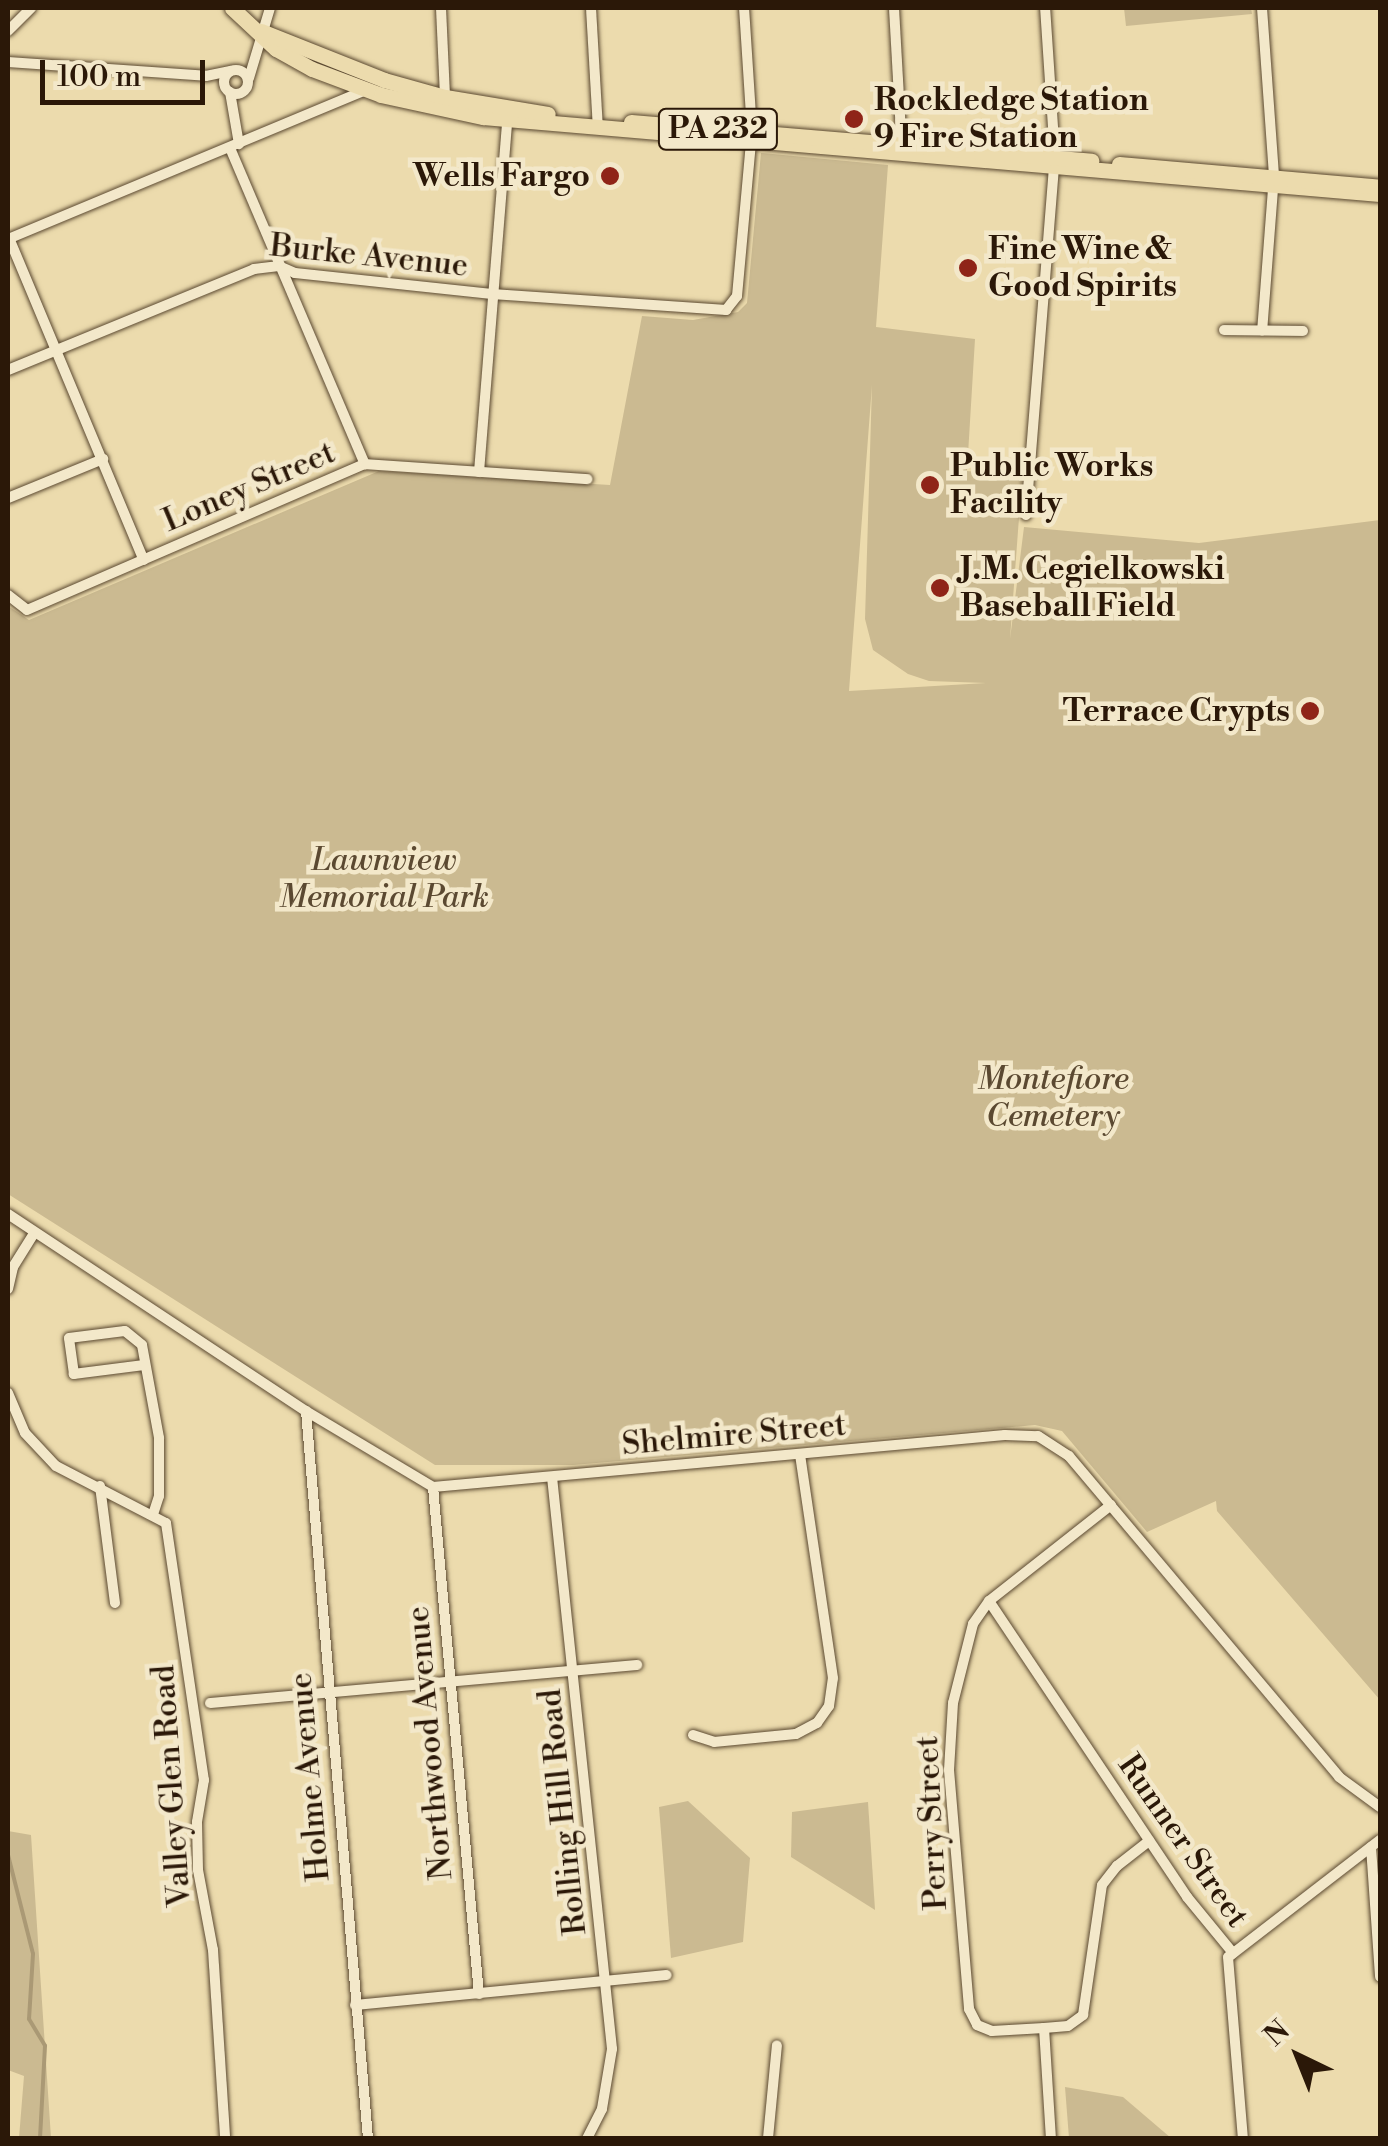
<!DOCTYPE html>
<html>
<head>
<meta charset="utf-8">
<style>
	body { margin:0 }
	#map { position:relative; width:1388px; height:2146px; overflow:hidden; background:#ecdbad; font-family:"Libre Bodoni",serif }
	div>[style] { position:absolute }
	.green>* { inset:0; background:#cbba91 }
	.stream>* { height:4px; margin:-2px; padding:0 2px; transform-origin:2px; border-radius:2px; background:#aa9975 }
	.roads { filter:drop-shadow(0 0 2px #5b4931) drop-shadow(0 0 2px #5b4931) }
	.street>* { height:10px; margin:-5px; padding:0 5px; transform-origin:5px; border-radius:5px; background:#f3e8ca }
	.street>.ring { margin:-5px; padding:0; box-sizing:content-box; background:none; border:10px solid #f3e8ca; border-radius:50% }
	.primary>* { height:15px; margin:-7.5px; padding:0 7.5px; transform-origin:7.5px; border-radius:7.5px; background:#ecdbad }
	.dots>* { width:28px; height:28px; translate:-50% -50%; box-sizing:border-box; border:5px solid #f3e8ca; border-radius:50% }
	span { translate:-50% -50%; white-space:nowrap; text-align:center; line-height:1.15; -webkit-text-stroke:9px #f3e8ca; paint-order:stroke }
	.shield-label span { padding:2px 8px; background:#f3e8ca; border:2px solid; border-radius:8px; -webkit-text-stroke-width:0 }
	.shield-label { font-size:30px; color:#2b1808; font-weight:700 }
	.poi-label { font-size:32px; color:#2b1808; font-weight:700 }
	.left { translate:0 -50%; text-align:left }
	.right { translate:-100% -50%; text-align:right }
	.street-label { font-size:32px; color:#2b1808 }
	.park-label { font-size:32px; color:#5b4931; font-style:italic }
	.frame { position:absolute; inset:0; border:10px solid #2b1808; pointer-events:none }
	.north { position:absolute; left:1248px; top:2006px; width:100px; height:100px; -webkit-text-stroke:8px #f3e8ca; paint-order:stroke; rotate:317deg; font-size:28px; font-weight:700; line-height:40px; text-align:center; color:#2b1808 }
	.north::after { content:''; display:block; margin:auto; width:35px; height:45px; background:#2b1808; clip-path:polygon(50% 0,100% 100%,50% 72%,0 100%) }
	.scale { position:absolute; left:40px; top:60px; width:165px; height:45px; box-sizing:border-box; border:5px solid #2b1808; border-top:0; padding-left:12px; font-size:30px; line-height:35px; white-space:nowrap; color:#2b1808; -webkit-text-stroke:8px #f3e8ca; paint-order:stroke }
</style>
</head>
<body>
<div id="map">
	<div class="green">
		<div style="clip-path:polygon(1124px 8px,1251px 8px,1252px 14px,1126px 26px)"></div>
		<div style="clip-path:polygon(evenodd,761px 153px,888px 165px,876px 327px,975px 339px,967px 471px,1022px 477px,1010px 639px,1024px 527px,1199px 543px,1380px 520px,1380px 1700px,1217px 1511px,1216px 1501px,1147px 1532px,1062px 1431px,1035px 1425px,573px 1465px,435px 1465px,8px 1194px,8px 606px,29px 620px,379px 471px,610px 485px,642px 316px,693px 320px,738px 312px,747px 303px,761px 153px,872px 385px,865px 619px,873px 650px,908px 674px,929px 681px,986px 683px,849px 691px,872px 385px)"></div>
		<div style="clip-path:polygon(688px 1801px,750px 1858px,743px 1942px,671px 1958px,659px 1807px)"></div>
		<div style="clip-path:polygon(868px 1802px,875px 1910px,791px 1857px,792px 1812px)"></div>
		<div style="clip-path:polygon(8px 1831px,31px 1835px,51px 2138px,19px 2138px,24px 2076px,8px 2070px)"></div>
		<div style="clip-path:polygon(1065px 2087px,1123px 2097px,1171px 2138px,1069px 2138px)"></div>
	</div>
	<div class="stream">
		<div style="left:8px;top:1855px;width:102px;rotate:75.8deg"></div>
		<div style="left:33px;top:1954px;width:65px;rotate:93.5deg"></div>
		<div style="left:29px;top:2019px;width:31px;rotate:59deg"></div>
		<div style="left:45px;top:2046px;width:92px;rotate:93.1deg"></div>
	</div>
	<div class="roads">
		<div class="street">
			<div style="left:441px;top:8px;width:89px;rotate:87.4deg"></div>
			<div style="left:591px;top:8px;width:121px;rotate:86.7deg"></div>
			<div style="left:894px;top:8px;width:143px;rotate:86.8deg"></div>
			<div style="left:1262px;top:8px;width:168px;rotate:85.9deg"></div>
			<div style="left:1274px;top:176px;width:155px;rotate:94.4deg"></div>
			<div style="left:8px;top:31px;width:33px;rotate:-45deg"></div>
			<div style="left:8px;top:62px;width:198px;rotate:4deg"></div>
			<div style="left:206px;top:76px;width:25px;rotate:-12deg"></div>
			<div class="ring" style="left:224px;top:70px;width:14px;height:14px"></div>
			<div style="left:249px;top:78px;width:73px;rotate:-73.3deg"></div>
			<div style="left:230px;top:92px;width:53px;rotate:80.2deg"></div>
			<div style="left:230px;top:148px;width:344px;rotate:66.9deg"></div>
			<div style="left:9px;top:238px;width:349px;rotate:67.3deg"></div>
			<div style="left:8px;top:239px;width:388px;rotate:-22.6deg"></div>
			<div style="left:1224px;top:330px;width:79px;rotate:0.7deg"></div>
			<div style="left:8px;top:370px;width:266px;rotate:-22.3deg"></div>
			<div style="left:254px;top:269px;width:25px;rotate:-7deg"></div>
			<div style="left:279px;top:266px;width:17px;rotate:24deg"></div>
			<div style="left:295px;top:273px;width:198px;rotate:6.1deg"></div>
			<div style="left:492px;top:294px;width:235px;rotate:3.9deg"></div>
			<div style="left:726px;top:310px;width:18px;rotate:-52deg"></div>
			<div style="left:737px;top:296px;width:166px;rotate:-84.8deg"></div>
			<div style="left:752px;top:131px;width:123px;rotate:-93.7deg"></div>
			<div style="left:479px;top:472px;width:358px;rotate:-85.4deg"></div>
			<div style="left:8px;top:498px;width:103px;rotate:-22.3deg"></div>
			<div style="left:1026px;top:515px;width:359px;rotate:-85.4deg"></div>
			<div style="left:1055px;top:157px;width:149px;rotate:-93.8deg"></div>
			<div style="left:8px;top:595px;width:24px;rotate:38deg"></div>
			<div style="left:27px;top:610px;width:368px;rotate:-23.4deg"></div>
			<div style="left:365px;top:464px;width:223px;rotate:3.9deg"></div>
			<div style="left:8px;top:1214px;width:357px;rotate:33.5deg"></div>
			<div style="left:306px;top:1411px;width:148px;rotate:30.9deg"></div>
			<div style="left:433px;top:1487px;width:574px;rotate:-5.19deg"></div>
			<div style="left:1005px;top:1435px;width:33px;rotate:2deg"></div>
			<div style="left:1038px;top:1436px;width:37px;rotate:33deg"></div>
			<div style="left:1069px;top:1456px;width:419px;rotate:49.9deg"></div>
			<div style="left:1339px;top:1777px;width:51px;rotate:36.2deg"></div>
			<div style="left:8px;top:1289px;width:23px;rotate:-77deg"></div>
			<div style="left:13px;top:1267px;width:39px;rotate:-58deg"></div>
			<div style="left:144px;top:1365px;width:71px;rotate:172.7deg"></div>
			<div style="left:74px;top:1374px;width:36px;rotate:-98deg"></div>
			<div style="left:69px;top:1338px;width:56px;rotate:-7.1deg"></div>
			<div style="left:125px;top:1331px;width:22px;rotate:39deg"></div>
			<div style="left:142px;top:1345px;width:95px;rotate:79.6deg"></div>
			<div style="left:159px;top:1438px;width:58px;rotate:90deg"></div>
			<div style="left:159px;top:1496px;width:20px;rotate:108deg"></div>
			<div style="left:8px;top:1393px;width:43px;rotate:67deg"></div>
			<div style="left:25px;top:1433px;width:45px;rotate:46.8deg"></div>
			<div style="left:56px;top:1466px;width:124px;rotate:27.4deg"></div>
			<div style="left:166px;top:1523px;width:260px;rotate:81.6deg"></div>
			<div style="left:204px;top:1780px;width:43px;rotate:99.5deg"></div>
			<div style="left:197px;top:1822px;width:48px;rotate:88.8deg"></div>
			<div style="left:198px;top:1870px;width:81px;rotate:79.4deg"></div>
			<div style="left:213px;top:1950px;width:188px;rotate:86.3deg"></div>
			<div style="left:306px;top:1411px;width:730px;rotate:85.13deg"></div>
			<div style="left:552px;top:1477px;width:575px;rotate:84.01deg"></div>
			<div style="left:612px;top:2049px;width:61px;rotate:99.5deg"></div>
			<div style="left:602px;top:2109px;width:33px;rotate:117deg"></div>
			<div style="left:100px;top:1486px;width:118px;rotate:82.7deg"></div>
			<div style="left:433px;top:1487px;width:509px;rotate:84.82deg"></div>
			<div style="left:1111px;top:1505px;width:155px;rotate:141.8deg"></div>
			<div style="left:989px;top:1601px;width:28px;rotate:125deg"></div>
			<div style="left:973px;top:1624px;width:81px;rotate:104.2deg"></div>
			<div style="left:953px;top:1703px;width:67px;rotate:93.4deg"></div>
			<div style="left:949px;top:1770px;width:240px;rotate:85.2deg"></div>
			<div style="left:969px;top:2009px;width:18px;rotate:63deg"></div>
			<div style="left:977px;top:2025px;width:16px;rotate:22deg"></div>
			<div style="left:992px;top:2031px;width:52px;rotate:-3.3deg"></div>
			<div style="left:1044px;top:2028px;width:24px;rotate:-5deg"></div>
			<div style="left:1068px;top:2026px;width:19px;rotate:-36deg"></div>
			<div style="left:1083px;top:2015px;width:131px;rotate:-81.7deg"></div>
			<div style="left:1102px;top:1885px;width:24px;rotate:-52deg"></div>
			<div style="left:1117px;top:1866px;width:41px;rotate:-38deg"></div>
			<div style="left:989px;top:1601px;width:356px;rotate:56.2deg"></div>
			<div style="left:1187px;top:1897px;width:72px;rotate:50.6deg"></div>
			<div style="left:1233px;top:1953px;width:6px;rotate:141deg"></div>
			<div style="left:1228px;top:1957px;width:182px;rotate:85.3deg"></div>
			<div style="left:210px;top:1703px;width:429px;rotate:-5.1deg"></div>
			<div style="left:693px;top:1735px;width:22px;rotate:18deg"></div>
			<div style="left:714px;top:1742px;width:82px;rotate:-5.6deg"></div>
			<div style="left:796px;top:1734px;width:24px;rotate:-28deg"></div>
			<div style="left:817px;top:1723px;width:21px;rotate:-55deg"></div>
			<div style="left:829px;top:1706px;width:28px;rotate:-82deg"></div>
			<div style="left:833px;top:1678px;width:226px;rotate:-98.4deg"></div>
			<div style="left:1371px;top:1847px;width:130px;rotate:86deg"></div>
			<div style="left:1231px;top:1955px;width:188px;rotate:-37.7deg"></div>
			<div style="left:355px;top:2005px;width:313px;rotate:-5.5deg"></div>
			<div style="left:1044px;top:2028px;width:110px;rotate:86.4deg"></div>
			<div style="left:768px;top:2138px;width:93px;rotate:-84.5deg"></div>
		</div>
		<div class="primary">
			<div style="left:232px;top:8px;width:60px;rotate:43deg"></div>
			<div style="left:276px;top:49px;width:41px;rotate:29.1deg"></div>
			<div style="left:312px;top:69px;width:74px;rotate:20.6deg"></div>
			<div style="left:381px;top:95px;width:104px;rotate:12.2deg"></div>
			<div style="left:483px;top:117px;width:900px;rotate:4.91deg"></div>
			<div style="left:261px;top:31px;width:132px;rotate:21.7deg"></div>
			<div style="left:384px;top:80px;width:63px;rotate:15.6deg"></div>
			<div style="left:445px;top:97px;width:104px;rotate:9.4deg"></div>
			<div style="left:631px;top:122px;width:462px;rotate:4.8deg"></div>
			<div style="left:1119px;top:164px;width:262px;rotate:5deg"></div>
		</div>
	</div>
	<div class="dots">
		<div style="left:854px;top:119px;background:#8f2418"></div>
		<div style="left:610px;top:176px;background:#8f2418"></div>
		<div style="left:968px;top:268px;background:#8f2418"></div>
		<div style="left:930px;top:485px;background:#8f2418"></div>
		<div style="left:940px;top:588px;background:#8f2418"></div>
		<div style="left:1310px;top:711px;background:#8f2418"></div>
	</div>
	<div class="shield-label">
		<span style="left:718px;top:129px">PA 232</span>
	</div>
	<div class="poi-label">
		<span class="left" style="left:874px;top:119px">Rockledge Station<br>9 Fire Station</span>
		<span class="right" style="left:590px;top:176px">Wells Fargo</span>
		<span class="left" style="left:988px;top:268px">Fine Wine &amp;<br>Good Spirits</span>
		<span class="left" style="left:950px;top:485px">Public Works<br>Facility</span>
		<span class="left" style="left:960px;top:588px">J.M. Cegielkowski<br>Baseball Field</span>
		<span class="right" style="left:1290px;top:711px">Terrace Crypts</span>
	</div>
	<div class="street-label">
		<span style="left:369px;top:256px;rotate:6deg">Burke Avenue</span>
		<span style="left:249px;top:487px;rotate:-23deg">Loney Street</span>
		<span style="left:734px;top:1435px;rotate:-5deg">Shelmire Street</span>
		<span style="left:430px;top:1743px;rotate:-95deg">Northwood Avenue</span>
		<span style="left:310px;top:1777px;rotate:-95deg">Holme Avenue</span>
		<span style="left:172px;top:1786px;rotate:-94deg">Valley Glen Road</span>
		<span style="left:563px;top:1812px;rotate:-96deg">Rolling Hill Road</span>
		<span style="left:932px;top:1823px;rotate:-93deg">Perry Street</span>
		<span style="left:1183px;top:1841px;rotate:55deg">Runner Street</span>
	</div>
	<div class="park-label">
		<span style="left:384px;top:879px">Lawnview<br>Memorial Park</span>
		<span style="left:1053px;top:1098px">Montefiore<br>Cemetery</span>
	</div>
	<div class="frame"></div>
	<div class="north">N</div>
	<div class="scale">100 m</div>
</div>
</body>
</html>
